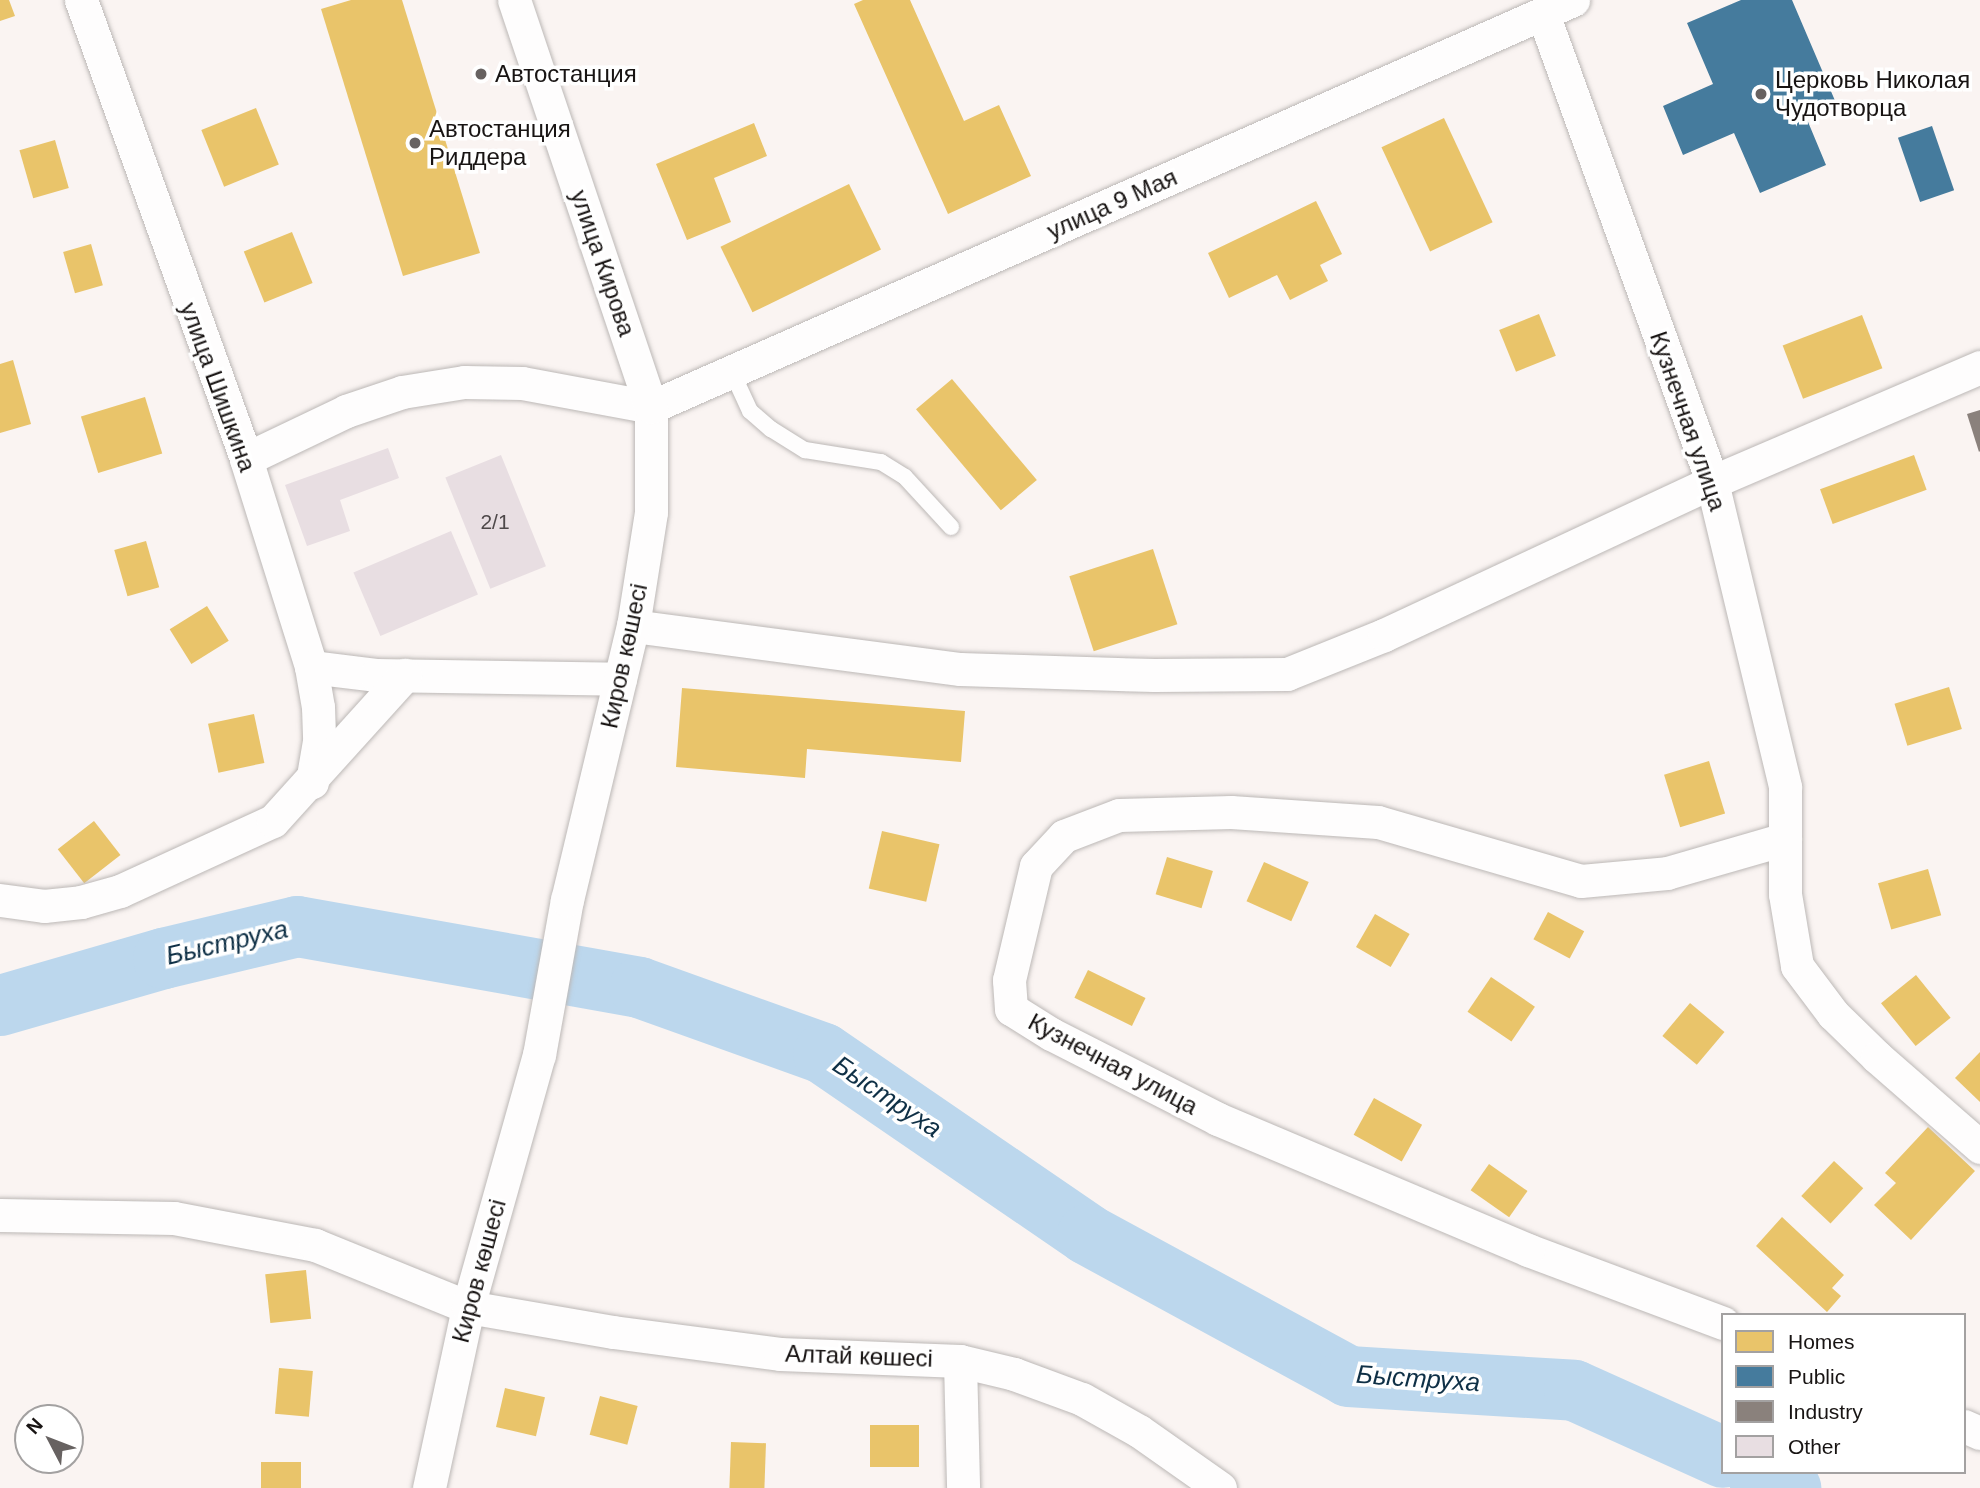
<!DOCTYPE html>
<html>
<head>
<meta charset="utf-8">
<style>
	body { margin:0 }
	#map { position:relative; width:1980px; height:1488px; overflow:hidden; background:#faf4f2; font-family:Arial,sans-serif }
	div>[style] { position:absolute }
	.homes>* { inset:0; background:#e9c46a; transform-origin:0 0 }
	.public>* { inset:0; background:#457b9d; transform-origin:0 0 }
	.industry>* { inset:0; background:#8a817c }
	.river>* { height:61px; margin:-30.5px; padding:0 30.5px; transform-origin:30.5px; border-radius:30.5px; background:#bcd7ed }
	.building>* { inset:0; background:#e8dee2; transform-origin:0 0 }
	.roads { filter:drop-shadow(0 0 2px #bcb8b6) drop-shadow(0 0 2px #bcb8b6) }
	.service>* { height:16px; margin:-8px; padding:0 8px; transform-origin:8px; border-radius:8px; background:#fefdfd }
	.minor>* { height:33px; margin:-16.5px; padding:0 16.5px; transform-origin:16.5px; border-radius:16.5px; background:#fefdfd }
	.dots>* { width:19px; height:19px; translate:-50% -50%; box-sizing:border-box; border:4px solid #fff; border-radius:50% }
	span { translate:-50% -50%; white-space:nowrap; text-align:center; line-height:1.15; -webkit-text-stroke:7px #fff; paint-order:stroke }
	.number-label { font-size:21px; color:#4e4849 }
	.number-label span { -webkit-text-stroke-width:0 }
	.poi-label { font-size:24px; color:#181413 }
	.left { translate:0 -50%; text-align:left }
	.street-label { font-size:24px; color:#181413 }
	.water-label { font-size:26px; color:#0f3046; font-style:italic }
	.legend { position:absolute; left:1721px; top:1313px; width:245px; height:161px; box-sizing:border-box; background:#fff; border:2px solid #a3a1a1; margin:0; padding:9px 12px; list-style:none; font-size:21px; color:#181413 }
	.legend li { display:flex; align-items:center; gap:14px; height:35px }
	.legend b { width:35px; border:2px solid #a3a1a1 }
	.north { position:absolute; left:14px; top:1404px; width:70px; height:70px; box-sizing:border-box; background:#fff; border:2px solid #a3a1a1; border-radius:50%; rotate:312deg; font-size:19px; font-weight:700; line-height:28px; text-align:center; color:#181413 }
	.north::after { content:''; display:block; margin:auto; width:24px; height:32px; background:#676261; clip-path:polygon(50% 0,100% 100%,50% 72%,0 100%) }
</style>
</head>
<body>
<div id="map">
	<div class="homes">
		<div style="clip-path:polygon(0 0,9px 0,15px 16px,0 21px)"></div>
		<div style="clip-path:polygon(351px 0,402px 0,480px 253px,403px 276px,321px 9px)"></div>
		<div style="clip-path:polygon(863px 0,910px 0,964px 121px,999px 105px,1031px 176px,948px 214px,854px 4px)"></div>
		<div style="left:256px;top:108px;width:61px;height:59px;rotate:68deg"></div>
		<div style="left:1444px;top:118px;width:115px;height:69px;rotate:65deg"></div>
		<div style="clip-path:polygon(754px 123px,767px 156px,714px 178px,731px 222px,687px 240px,656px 164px)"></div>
		<div style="left:55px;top:140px;width:50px;height:37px;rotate:74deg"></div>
		<div style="left:849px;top:184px;width:73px;height:143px;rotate:64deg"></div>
		<div style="clip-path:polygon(1316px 201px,1342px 254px,1320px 265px,1328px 281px,1290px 300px,1277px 275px,1229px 298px,1208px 253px)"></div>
		<div style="left:292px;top:232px;width:55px;height:52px;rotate:68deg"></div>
		<div style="left:91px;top:244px;width:43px;height:29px;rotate:74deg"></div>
		<div style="left:1539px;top:314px;width:45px;height:43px;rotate:68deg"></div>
		<div style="left:1862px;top:315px;width:57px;height:85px;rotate:69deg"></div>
		<div style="clip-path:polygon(13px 360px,31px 424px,0 433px,0 364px)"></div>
		<div style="left:952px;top:379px;width:132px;height:47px;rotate:50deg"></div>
		<div style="left:145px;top:397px;width:59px;height:67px;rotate:73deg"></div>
		<div style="left:1914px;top:455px;width:37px;height:100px;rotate:70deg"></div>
		<div style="left:146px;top:541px;width:48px;height:33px;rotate:74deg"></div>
		<div style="left:1153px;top:549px;width:79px;height:88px;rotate:72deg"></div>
		<div style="left:207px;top:606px;width:41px;height:44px;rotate:58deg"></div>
		<div style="left:1949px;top:687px;width:44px;height:57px;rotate:73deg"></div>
		<div style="clip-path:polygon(682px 688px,965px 711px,961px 762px,807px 749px,805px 778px,676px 767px)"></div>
		<div style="left:254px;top:714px;width:50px;height:47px;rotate:78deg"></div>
		<div style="left:1709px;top:761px;width:55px;height:47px;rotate:73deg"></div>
		<div style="left:94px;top:821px;width:43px;height:46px;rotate:52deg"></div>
		<div style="left:882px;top:831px;width:59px;height:59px;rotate:13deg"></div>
		<div style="left:1167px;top:857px;width:48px;height:39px;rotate:17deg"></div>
		<div style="left:1264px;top:862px;width:49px;height:43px;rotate:24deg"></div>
		<div style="left:1928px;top:869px;width:48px;height:52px;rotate:74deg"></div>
		<div style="left:1548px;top:912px;width:41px;height:31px;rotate:28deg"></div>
		<div style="left:1375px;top:914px;width:40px;height:38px;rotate:30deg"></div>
		<div style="left:1088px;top:970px;width:64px;height:31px;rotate:26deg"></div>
		<div style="left:1916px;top:975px;width:55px;height:45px;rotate:51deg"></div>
		<div style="left:1491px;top:977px;width:53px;height:42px;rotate:34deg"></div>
		<div style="left:1690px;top:1003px;width:45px;height:43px;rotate:40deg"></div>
		<div style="clip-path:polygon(1980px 1052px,1980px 1102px,1955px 1078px)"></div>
		<div style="left:1374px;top:1098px;width:55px;height:42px;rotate:29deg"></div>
		<div style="clip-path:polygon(1928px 1127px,1975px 1171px,1911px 1240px,1874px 1205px,1896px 1183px,1885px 1173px)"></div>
		<div style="left:1834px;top:1161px;width:40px;height:48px;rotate:43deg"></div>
		<div style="left:1489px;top:1164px;width:47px;height:32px;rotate:35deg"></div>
		<div style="clip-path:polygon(1782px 1217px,1844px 1275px,1832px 1288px,1841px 1296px,1827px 1312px,1756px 1246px)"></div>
		<div style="left:306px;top:1270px;width:49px;height:41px;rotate:84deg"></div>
		<div style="left:279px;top:1368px;width:34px;height:46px;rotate:5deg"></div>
		<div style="left:505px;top:1388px;width:41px;height:40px;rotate:13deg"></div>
		<div style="left:600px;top:1396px;width:39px;height:40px;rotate:15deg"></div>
		<div style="left:870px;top:1425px;width:49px;height:42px"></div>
		<div style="left:731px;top:1442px;width:35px;height:46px;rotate:2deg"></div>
		<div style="left:261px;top:1462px;width:40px;height:26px"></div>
	</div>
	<div class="public">
		<div style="clip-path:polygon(1741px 0,1792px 0,1836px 103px,1806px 117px,1826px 165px,1760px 193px,1734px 133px,1683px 155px,1663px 106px,1713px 84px,1687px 23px)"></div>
		<div style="left:1932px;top:126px;width:68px;height:36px;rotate:71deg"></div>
	</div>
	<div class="industry">
		<div style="clip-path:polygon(1980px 410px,1980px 451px,1979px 452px,1967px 414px)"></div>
	</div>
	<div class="river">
		<div style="left:0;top:1005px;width:170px;rotate:-16.1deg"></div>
		<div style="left:163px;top:958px;width:138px;rotate:-13.4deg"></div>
		<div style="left:297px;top:926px;width:347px;rotate:10.1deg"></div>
		<div style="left:639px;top:987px;width:195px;rotate:19.7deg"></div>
		<div style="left:823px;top:1053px;width:320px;rotate:34.4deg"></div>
		<div style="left:1087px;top:1234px;width:297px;rotate:28.5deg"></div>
		<div style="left:1348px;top:1376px;width:226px;rotate:3.5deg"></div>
		<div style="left:1574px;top:1390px;width:163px;rotate:24.2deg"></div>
		<div style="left:1756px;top:1472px;width:38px;rotate:25deg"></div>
	</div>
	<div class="building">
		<div style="clip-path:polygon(388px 448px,399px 478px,340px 500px,350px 531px,307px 546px,285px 485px)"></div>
		<div style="left:501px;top:455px;width:120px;height:60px;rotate:68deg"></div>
		<div style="left:451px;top:531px;width:69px;height:106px;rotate:67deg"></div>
	</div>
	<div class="roads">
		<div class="service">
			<div style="left:732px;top:372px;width:43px;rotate:65.2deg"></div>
			<div style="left:750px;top:411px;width:28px;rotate:41deg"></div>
			<div style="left:771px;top:429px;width:40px;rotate:32deg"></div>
			<div style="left:805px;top:450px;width:77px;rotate:9deg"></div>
			<div style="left:881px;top:462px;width:28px;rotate:32deg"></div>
			<div style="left:905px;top:477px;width:68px;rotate:47.4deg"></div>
		</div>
		<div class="minor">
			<div style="left:81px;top:0;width:488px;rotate:70.2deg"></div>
			<div style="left:246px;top:459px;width:218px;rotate:72.6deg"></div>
			<div style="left:311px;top:667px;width:41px;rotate:80.1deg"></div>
			<div style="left:318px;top:707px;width:34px;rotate:88deg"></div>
			<div style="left:319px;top:741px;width:42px;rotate:99.7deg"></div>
			<div style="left:1543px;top:14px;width:498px;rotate:70.1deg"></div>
			<div style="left:1712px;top:482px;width:314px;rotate:76.5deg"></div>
			<div style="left:1785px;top:787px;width:107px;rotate:90deg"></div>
			<div style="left:1785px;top:894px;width:73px;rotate:80.5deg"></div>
			<div style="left:1797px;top:966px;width:60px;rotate:53.1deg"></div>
			<div style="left:1833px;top:1014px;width:62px;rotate:44.3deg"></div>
			<div style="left:1877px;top:1057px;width:137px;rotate:41.1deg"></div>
			<div style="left:651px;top:407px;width:1008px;rotate:-23.82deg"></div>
			<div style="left:246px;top:459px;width:111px;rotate:-25.6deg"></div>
			<div style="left:346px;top:411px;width:59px;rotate:-18.7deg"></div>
			<div style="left:402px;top:392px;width:63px;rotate:-9.2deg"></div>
			<div style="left:464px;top:382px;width:58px;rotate:1deg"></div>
			<div style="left:522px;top:383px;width:131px;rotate:10.5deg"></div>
			<div style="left:633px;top:626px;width:330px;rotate:7.5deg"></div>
			<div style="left:960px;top:669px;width:194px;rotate:1.8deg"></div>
			<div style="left:1154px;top:675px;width:133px;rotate:-0.4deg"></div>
			<div style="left:1287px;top:674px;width:105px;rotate:-21.9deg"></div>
			<div style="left:1384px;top:635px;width:362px;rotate:-25deg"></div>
			<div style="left:1712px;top:482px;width:292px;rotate:-23.2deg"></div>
			<div style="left:311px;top:667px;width:65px;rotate:7deg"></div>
			<div style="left:376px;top:675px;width:244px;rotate:0.9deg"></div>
			<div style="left:0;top:900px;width:44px;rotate:7.8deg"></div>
			<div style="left:44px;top:906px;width:37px;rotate:-6deg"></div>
			<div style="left:81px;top:902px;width:41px;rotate:-15.8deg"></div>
			<div style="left:120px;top:891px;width:168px;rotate:-24.6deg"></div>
			<div style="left:273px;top:821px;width:197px;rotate:-47.9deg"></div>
			<div style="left:0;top:1215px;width:174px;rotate:1deg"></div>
			<div style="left:174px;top:1218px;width:144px;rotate:10.8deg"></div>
			<div style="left:315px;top:1245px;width:165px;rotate:22.1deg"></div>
			<div style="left:468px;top:1307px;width:147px;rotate:9.8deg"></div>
			<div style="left:613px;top:1332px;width:168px;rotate:7.5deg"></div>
			<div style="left:780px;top:1354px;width:180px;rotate:2.2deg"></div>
			<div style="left:960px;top:1361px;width:56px;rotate:13.5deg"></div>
			<div style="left:1014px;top:1374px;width:72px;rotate:20.2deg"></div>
			<div style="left:1082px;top:1399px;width:65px;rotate:29.3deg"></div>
			<div style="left:1139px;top:1431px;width:99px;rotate:35.1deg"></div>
			<div style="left:1723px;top:1323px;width:208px;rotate:-159.5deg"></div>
			<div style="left:1528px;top:1250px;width:337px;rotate:-157.1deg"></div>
			<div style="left:1218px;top:1119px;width:187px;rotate:-153deg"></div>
			<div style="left:1051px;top:1034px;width:47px;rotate:-148deg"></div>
			<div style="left:1011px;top:1009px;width:29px;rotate:-94deg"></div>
			<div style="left:1009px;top:980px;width:117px;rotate:-76.7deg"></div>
			<div style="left:1036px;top:866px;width:41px;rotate:-47deg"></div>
			<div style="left:1064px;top:836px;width:59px;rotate:-20.9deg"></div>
			<div style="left:1119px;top:815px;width:112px;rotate:-1.5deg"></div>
			<div style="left:1231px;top:812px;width:147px;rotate:3.9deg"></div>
			<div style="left:1378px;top:822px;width:211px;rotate:16.2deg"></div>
			<div style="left:1581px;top:881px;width:86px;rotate:-5.3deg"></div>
			<div style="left:1667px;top:873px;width:123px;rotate:-16.1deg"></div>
			<div style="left:960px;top:1361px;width:127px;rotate:88.6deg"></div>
			<div style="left:1964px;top:1426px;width:17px;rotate:24deg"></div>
			<div style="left:429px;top:1488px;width:185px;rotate:-77.8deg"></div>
			<div style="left:468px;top:1307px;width:262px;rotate:-74.3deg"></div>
			<div style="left:539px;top:1055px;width:158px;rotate:-79.8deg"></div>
			<div style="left:567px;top:900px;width:282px;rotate:-76.5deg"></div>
			<div style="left:633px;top:626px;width:115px;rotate:-81deg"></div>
			<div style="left:651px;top:512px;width:105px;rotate:-90deg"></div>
			<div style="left:651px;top:407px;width:429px;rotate:-108.6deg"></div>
		</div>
	</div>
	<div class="dots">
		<div style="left:481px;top:74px;background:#676261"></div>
		<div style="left:1761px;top:94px;background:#676261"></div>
		<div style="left:415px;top:143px;background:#676261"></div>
	</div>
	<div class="number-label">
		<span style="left:495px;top:522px">2/1</span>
	</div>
	<div class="poi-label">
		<span class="left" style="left:495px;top:74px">Автостанция</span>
		<span class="left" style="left:1775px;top:94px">Церковь Николая<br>Чудотворца</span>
		<span class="left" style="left:429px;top:143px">Автостанция<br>Риддера</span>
	</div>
	<div class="street-label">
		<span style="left:1112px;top:204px;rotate:-24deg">улица 9 Мая</span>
		<span style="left:603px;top:263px;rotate:71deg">улица Кирова</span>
		<span style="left:218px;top:387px;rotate:70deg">улица Шишкина</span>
		<span style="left:1688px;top:421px;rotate:71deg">Кузнечная улица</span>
		<span style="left:624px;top:656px;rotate:-78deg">Киров көшесі</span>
		<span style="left:1113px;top:1064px;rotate:28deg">Кузнечная улица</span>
		<span style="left:479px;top:1271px;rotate:-75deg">Киров көшесі</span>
		<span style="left:859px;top:1356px;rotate:2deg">Алтай көшесі</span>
	</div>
	<div class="water-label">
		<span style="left:227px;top:943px;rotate:-13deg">Быструха</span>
		<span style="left:887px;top:1097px;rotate:34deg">Быструха</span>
		<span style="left:1418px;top:1379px;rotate:4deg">Быструха</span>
	</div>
	<ul class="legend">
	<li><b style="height:19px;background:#e9c46a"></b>Homes</li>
	<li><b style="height:19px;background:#457b9d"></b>Public</li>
	<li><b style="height:19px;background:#8a817c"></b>Industry</li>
	<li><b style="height:19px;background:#e8dee2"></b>Other</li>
	</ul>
	<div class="north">N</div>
</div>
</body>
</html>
